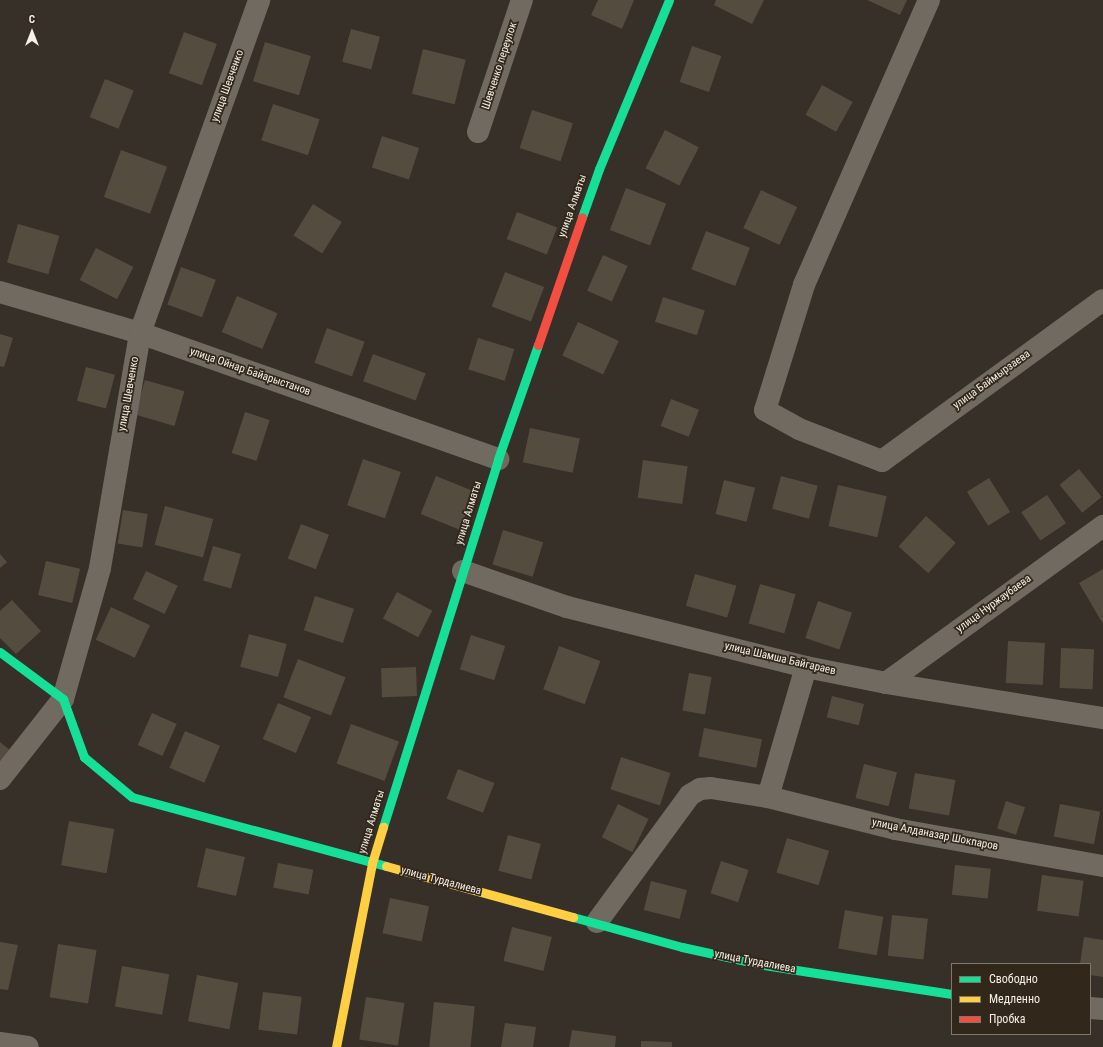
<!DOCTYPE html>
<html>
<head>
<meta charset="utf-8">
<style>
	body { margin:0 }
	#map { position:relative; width:1103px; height:1047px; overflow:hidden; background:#363029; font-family:"Roboto Condensed",sans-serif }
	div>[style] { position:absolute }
	.building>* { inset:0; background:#554c40; transform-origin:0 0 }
	.street>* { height:22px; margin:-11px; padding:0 11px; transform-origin:11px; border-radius:11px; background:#716a61 }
	.fast>* { height:9px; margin:-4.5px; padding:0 4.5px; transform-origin:4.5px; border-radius:4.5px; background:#16e098 }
	.slow>* { height:9px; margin:-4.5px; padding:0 4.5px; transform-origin:4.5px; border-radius:4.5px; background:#ffcf43 }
	.jam>* { height:9px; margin:-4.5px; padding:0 4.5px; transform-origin:4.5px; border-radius:4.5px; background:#f24e42 }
	span { translate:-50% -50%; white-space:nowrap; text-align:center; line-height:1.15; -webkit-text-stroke:3.5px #31271a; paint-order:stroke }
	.street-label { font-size:11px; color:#f7f0e8 }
	.legend { position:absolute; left:951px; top:963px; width:140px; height:72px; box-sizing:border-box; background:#31271a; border:1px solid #80776c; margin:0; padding:5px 7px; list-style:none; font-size:12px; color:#f7f0e8 }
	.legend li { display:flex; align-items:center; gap:8px; height:20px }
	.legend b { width:20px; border:1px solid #80776c }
	.north { position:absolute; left:12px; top:12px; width:40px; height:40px; -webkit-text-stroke:3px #31271a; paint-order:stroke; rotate:0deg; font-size:11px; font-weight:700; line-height:16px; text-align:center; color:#f7f0e8 }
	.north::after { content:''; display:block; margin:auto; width:14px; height:18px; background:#f7f0e8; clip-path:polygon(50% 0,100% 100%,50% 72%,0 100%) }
</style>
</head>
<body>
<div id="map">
	<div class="building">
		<div style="clip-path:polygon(598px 0,634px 0,622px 29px,591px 15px)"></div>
		<div style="clip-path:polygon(716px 0,764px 0,752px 24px,714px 5px)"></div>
		<div style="clip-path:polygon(867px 0,907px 0,900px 15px)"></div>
		<div style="left:351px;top:29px;width:30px;height:34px;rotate:15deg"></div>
		<div style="left:184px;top:32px;width:35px;height:44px;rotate:20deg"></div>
		<div style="left:265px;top:42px;width:48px;height:41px;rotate:17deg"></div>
		<div style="left:692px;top:46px;width:31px;height:38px;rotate:19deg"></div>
		<div style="left:423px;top:49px;width:44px;height:46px;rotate:14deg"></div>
		<div style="left:105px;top:79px;width:31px;height:41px;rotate:22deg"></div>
		<div style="left:822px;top:85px;width:35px;height:34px;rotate:29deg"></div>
		<div style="left:273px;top:104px;width:49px;height:38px;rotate:18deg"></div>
		<div style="left:532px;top:110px;width:43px;height:40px;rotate:18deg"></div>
		<div style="left:665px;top:130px;width:38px;height:43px;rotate:27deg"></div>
		<div style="left:382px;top:136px;width:39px;height:33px;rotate:18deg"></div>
		<div style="left:121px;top:150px;width:49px;height:50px;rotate:20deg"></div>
		<div style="left:626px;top:188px;width:43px;height:45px;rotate:21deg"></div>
		<div style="left:761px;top:190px;width:40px;height:42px;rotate:25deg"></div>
		<div style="left:313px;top:204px;width:34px;height:37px;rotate:32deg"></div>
		<div style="left:517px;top:212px;width:43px;height:29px;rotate:21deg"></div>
		<div style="left:18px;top:224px;width:43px;height:40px;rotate:16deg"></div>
		<div style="left:706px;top:231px;width:47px;height:41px;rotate:21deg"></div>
		<div style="left:96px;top:248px;width:42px;height:36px;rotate:27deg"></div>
		<div style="left:603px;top:255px;width:27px;height:39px;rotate:24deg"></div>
		<div style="left:181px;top:267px;width:37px;height:40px;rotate:20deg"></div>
		<div style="left:505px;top:272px;width:42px;height:37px;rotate:21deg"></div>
		<div style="left:237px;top:296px;width:44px;height:39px;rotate:23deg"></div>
		<div style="left:663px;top:297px;width:44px;height:26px;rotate:18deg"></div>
		<div style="left:578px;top:322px;width:45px;height:37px;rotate:25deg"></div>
		<div style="left:327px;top:328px;width:40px;height:37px;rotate:20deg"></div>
		<div style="clip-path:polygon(0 334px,13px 338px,4px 367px,0 366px)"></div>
		<div style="left:478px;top:338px;width:38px;height:33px;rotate:17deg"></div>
		<div style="left:373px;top:354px;width:56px;height:29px;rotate:20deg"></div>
		<div style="left:86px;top:367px;width:30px;height:35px;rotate:15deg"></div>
		<div style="left:145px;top:380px;width:41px;height:36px;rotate:16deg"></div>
		<div style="left:671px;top:399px;width:30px;height:29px;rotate:21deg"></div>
		<div style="left:245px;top:412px;width:26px;height:43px;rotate:18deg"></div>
		<div style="left:530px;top:428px;width:51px;height:35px;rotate:12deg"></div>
		<div style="left:363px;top:459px;width:40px;height:49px;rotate:19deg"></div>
		<div style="left:643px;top:460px;width:45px;height:38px;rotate:8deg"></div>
		<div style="left:1079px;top:469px;width:36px;height:25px;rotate:51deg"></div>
		<div style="left:436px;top:476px;width:42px;height:41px;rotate:22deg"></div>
		<div style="left:781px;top:476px;width:38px;height:34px;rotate:15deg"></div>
		<div style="left:989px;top:478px;width:40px;height:26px;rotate:58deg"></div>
		<div style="left:724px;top:480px;width:32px;height:35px;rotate:14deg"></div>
		<div style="left:838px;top:485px;width:50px;height:42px;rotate:13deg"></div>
		<div style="left:1047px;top:495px;width:34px;height:31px;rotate:56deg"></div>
		<div style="left:165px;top:506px;width:50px;height:40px;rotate:15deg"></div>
		<div style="left:123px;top:510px;width:25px;height:34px;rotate:9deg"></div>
		<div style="left:926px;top:516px;width:40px;height:41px;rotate:42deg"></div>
		<div style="left:301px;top:524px;width:30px;height:37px;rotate:21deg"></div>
		<div style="left:503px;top:530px;width:42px;height:36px;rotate:17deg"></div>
		<div style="left:213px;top:546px;width:29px;height:36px;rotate:16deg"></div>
		<div style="clip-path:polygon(0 554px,7px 562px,0 568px)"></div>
		<div style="left:46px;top:561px;width:35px;height:35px;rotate:13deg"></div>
		<div style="clip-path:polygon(1103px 569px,1103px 624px,1079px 583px)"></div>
		<div style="left:146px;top:571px;width:35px;height:31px;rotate:25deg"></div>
		<div style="left:695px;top:574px;width:43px;height:33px;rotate:16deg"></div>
		<div style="left:760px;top:584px;width:37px;height:41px;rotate:16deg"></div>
		<div style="left:397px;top:592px;width:40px;height:30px;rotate:28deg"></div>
		<div style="left:315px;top:596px;width:41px;height:36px;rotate:18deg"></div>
		<div style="clip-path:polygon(12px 600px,41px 631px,16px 654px,0 638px,0 611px)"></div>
		<div style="left:818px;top:601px;width:36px;height:39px;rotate:19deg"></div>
		<div style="left:111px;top:607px;width:43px;height:36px;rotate:25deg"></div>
		<div style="left:249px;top:634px;width:39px;height:34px;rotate:15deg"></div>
		<div style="left:471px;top:635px;width:36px;height:36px;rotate:18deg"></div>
		<div style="left:1008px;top:641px;width:37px;height:42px;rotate:3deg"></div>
		<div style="left:559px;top:646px;width:44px;height:46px;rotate:20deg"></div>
		<div style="left:1061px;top:648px;width:33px;height:40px;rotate:2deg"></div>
		<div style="left:298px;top:659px;width:51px;height:41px;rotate:21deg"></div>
		<div style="left:416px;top:667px;width:29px;height:35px;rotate:88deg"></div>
		<div style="left:689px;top:673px;width:23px;height:38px;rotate:10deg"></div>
		<div style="left:832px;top:696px;width:33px;height:22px;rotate:14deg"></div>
		<div style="left:278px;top:703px;width:36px;height:39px;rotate:23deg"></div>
		<div style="left:152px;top:713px;width:27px;height:35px;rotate:24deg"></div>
		<div style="left:351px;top:724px;width:51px;height:42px;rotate:20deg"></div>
		<div style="left:704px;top:728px;width:59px;height:29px;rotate:11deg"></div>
		<div style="left:185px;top:731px;width:38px;height:40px;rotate:23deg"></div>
		<div style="clip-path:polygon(0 742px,12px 752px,0 765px)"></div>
		<div style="left:621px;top:757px;width:52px;height:34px;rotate:18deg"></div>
		<div style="left:864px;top:764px;width:34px;height:35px;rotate:14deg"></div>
		<div style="left:458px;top:769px;width:39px;height:32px;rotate:21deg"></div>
		<div style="left:915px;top:773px;width:41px;height:36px;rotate:10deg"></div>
		<div style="left:1006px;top:801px;width:20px;height:29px;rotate:18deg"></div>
		<div style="left:618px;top:804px;width:34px;height:37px;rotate:26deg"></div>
		<div style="left:1060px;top:804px;width:41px;height:33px;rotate:11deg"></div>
		<div style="left:69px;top:821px;width:46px;height:45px;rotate:10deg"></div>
		<div style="left:508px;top:835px;width:34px;height:37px;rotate:15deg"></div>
		<div style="left:787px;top:838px;width:44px;height:36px;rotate:17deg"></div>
		<div style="left:206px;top:848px;width:40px;height:40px;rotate:13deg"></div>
		<div style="left:721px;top:861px;width:29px;height:34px;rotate:18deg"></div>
		<div style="left:278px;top:863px;width:36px;height:25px;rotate:11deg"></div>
		<div style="left:955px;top:865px;width:36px;height:30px;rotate:6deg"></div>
		<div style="left:1042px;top:875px;width:42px;height:36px;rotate:8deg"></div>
		<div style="left:651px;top:881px;width:37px;height:30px;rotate:14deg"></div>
		<div style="left:390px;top:898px;width:40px;height:36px;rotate:12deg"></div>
		<div style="left:845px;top:910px;width:39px;height:39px;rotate:10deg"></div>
		<div style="left:892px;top:915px;width:36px;height:41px;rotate:6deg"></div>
		<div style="left:512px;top:927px;width:41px;height:35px;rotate:14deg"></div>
		<div style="clip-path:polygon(1084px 937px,1103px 940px,1103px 977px,1090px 975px,1090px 964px,1080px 964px)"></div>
		<div style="clip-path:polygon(0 942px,18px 945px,8px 990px,0 989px)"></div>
		<div style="left:58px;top:944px;width:39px;height:54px;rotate:9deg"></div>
		<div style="left:122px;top:966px;width:48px;height:41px;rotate:10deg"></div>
		<div style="left:197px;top:975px;width:42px;height:47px;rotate:11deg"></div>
		<div style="left:263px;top:992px;width:39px;height:38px;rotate:7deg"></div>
		<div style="left:366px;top:997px;width:39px;height:43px;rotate:9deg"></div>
		<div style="left:434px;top:1002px;width:41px;height:45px;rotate:6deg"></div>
		<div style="clip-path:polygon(505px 1023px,536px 1027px,533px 1047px,501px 1047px)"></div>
		<div style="clip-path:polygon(572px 1030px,616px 1036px,615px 1047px,569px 1047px)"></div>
		<div style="clip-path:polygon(641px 1041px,672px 1042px,672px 1047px,641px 1047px)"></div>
	</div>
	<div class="street">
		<div style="left:929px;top:0;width:311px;rotate:113.7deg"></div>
		<div style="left:804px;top:285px;width:131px;rotate:107.3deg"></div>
		<div style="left:765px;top:410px;width:39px;rotate:29deg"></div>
		<div style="left:799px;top:429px;width:89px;rotate:21.1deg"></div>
		<div style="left:882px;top:461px;width:273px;rotate:-36.1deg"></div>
		<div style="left:478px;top:132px;width:139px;rotate:-71.6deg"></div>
		<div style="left:0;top:292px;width:146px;rotate:16.3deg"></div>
		<div style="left:140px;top:333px;width:380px;rotate:19.4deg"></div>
		<div style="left:463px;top:571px;width:110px;rotate:19.1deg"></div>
		<div style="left:567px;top:607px;width:246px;rotate:14.1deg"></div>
		<div style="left:806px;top:667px;width:82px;rotate:11.3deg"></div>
		<div style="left:886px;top:683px;width:220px;rotate:9.2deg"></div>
		<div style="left:886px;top:683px;width:268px;rotate:-35.9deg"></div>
		<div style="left:0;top:779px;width:102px;rotate:-51.8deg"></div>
		<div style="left:63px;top:699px;width:136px;rotate:-74.2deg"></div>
		<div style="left:100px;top:568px;width:238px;rotate:-80.3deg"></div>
		<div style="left:140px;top:333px;width:354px;rotate:-70.3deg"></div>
		<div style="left:768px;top:797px;width:131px;rotate:14.1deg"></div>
		<div style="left:895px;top:829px;width:211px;rotate:10.1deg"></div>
		<div style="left:597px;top:922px;width:157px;rotate:-53.8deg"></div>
		<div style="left:690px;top:795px;width:12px;rotate:-31deg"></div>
		<div style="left:700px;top:789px;width:11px;rotate:-5deg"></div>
		<div style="left:711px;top:788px;width:58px;rotate:9deg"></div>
		<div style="left:768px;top:797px;width:135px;rotate:-73.7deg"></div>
		<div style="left:1090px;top:1008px;width:13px;rotate:4deg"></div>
		<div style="left:0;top:1043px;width:28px;rotate:8deg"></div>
	</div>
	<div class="fast">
		<div style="left:582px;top:217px;width:51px;rotate:-70.5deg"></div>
		<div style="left:599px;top:169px;width:183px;rotate:-67.5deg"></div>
		<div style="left:0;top:652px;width:79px;rotate:36.7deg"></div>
		<div style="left:63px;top:699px;width:62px;rotate:70.1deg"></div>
		<div style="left:84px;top:757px;width:62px;rotate:39.8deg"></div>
		<div style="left:132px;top:797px;width:263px;rotate:15.2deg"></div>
		<div style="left:383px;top:827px;width:386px;rotate:-72.6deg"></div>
		<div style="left:498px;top:459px;width:121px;rotate:-70.7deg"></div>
		<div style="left:573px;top:917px;width:113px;rotate:15.4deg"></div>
		<div style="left:682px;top:947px;width:84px;rotate:12.4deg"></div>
		<div style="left:764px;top:965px;width:190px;rotate:8.8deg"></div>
	</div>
	<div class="slow">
		<div style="left:386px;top:866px;width:194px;rotate:15.3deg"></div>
		<div style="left:336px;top:1047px;width:187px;rotate:-78.9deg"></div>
		<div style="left:372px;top:863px;width:38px;rotate:-73deg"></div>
	</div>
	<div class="jam">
		<div style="left:538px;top:345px;width:135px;rotate:-71deg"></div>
	</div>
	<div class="street-label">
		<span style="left:500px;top:66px;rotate:-72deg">Шевченко переулок</span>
		<span style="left:228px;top:86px;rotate:-70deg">улица Шевченко</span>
		<span style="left:573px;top:206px;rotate:-71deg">улица Алматы</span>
		<span style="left:250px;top:372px;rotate:19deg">улица Ойнар Байарыстанов</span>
		<span style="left:992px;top:380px;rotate:-36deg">улица Баймырзаева</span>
		<span style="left:129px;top:394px;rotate:-80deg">улица Шевченко</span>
		<span style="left:469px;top:513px;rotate:-73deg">улица Алматы</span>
		<span style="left:994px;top:604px;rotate:-36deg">улица Нуржаубаева</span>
		<span style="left:780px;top:659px;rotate:13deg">улица Шамша Байгараев</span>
		<span style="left:372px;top:822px;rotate:-73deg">улица Алматы</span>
		<span style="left:935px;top:835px;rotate:11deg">улица Алданазар Шокпаров</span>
		<span style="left:441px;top:881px;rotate:15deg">улица Турдалиева</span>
		<span style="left:755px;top:962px;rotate:11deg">улица Турдалиева</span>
	</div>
	<ul class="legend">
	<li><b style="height:5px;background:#16e098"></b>Свободно</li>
	<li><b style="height:5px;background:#ffcf43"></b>Медленно</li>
	<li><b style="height:5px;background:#f24e42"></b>Пробка</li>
	</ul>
	<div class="north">С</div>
</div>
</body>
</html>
